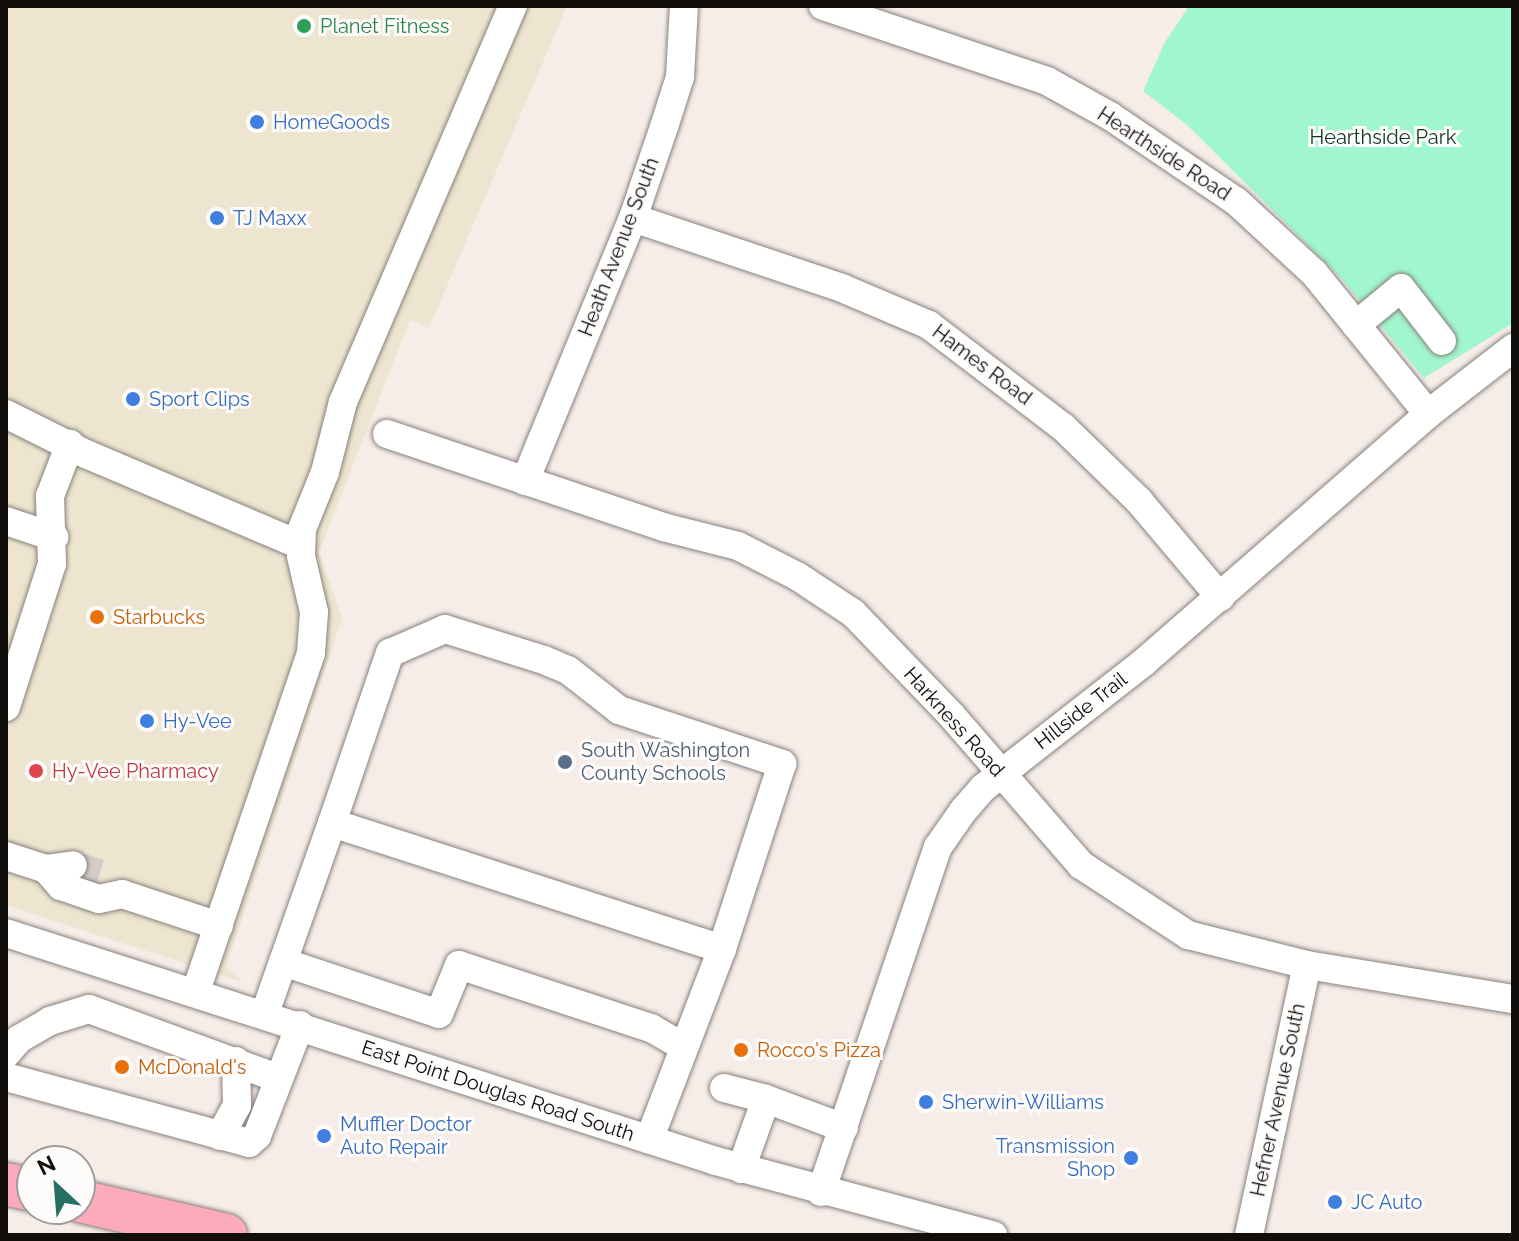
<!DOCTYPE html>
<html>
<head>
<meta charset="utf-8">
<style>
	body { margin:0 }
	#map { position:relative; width:1519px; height:1241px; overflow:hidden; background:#f6ede9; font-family:Raleway,sans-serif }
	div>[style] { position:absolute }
	.commercial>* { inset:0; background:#ede5cf }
	.green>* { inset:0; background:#a0f6ce }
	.minor-tunnel>* { height:28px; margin-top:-14px; transform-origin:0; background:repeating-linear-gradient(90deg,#d4ccc8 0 28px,transparent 0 42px) }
	.roads { filter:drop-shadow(0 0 2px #88817c) drop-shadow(0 0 2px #88817c) }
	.minor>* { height:28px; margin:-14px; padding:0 14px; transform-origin:14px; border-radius:14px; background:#fff }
	.highway>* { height:42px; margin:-21px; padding:0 21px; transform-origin:21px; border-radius:21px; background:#fdabbc }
	.dots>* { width:22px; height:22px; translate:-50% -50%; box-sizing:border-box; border:4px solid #fefcfb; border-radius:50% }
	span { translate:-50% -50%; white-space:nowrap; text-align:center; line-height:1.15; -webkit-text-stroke:6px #fefcfb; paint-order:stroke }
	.leisure-label { font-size:20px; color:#27864d }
	.left { translate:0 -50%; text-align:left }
	.shop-label { font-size:20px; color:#366cbe }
	.right { translate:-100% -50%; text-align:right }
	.park-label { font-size:20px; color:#0b3726 }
	.street-label { font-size:20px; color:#110e0c }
	.food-label { font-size:20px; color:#c56008 }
	.service-label { font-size:20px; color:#4e5e75 }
	.health-label { font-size:20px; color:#be3a42 }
	.frame { position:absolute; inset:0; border:8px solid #110e0c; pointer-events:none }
	.north { position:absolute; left:16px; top:1145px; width:80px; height:80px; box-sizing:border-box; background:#fefcfb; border:2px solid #9f9d9b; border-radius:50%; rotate:334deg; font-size:22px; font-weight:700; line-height:32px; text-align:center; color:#110e0c }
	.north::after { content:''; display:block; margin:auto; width:28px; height:36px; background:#276e63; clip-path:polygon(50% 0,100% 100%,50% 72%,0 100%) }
</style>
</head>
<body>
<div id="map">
	<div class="commercial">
		<div style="clip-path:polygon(6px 6px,567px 6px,429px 328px,410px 320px,319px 552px,342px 618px,226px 966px,242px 982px,6px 905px)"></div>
	</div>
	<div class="green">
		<div style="clip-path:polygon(1189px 6px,1513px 6px,1513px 323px,1424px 378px,1341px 278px,1186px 124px,1143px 91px,1165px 42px)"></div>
	</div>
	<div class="minor-tunnel">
		<div style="left:73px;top:865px;width:31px;rotate:17deg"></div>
	</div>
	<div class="roads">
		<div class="minor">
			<div style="left:823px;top:6px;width:236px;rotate:18.5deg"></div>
			<div style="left:1047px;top:81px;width:72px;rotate:29.1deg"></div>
			<div style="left:1110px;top:116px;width:153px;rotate:34.1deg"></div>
			<div style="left:1237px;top:202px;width:105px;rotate:42.7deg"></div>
			<div style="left:1314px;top:273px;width:181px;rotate:51deg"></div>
			<div style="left:633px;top:218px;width:220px;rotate:18.5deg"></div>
			<div style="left:842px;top:288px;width:95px;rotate:23deg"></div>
			<div style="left:929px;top:325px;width:168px;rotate:37.3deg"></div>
			<div style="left:1063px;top:427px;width:106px;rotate:44.2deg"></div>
			<div style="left:1139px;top:501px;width:126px;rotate:49.8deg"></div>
			<div style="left:1356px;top:325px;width:58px;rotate:-39.4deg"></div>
			<div style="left:1401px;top:288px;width:67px;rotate:52.3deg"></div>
			<div style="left:6px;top:414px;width:89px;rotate:26.6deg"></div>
			<div style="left:86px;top:454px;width:233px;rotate:23deg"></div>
			<div style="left:387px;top:434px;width:291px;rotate:18.6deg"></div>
			<div style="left:663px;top:527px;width:77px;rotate:14.2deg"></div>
			<div style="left:738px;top:546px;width:66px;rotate:27deg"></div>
			<div style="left:797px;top:576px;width:67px;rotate:33.5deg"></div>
			<div style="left:853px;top:613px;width:143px;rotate:46.1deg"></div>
			<div style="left:952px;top:716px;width:197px;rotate:49.1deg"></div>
			<div style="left:1081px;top:865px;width:128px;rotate:33.2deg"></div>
			<div style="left:1188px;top:935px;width:123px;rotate:14.1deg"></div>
			<div style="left:1307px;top:965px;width:209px;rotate:9.4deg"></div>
			<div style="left:525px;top:481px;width:284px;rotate:-67.7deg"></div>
			<div style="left:633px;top:218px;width:99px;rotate:-71.2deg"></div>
			<div style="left:665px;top:124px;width:49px;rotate:-72.3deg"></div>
			<div style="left:680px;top:77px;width:71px;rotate:-86.8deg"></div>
			<div style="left:6px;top:521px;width:51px;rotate:18.4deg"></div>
			<div style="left:6px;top:707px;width:150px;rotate:-72.2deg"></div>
			<div style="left:52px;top:564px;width:68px;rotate:-91.7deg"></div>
			<div style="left:50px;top:496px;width:56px;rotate:-69deg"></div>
			<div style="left:332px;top:823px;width:180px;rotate:-71.2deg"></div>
			<div style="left:390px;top:653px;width:60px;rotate:-23.6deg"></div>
			<div style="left:445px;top:629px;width:104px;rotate:17.4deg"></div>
			<div style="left:544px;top:660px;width:26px;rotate:23deg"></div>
			<div style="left:568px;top:670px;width:65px;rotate:38.1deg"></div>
			<div style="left:619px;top:710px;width:172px;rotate:18.3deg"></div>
			<div style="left:782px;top:764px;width:194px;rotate:108deg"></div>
			<div style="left:6px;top:856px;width:42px;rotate:18deg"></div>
			<div style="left:46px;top:869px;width:23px;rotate:49deg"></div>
			<div style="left:61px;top:886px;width:40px;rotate:18.9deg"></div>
			<div style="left:99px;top:899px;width:24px;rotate:-12deg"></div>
			<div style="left:122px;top:894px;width:102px;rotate:18.3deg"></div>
			<div style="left:46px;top:869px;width:27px;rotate:-8deg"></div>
			<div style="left:6px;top:933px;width:746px;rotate:17.8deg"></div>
			<div style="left:716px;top:1161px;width:287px;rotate:15deg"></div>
			<div style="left:283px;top:962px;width:164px;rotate:18.4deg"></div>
			<div style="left:439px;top:1014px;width:53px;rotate:-67.8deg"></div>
			<div style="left:459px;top:965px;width:202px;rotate:18.2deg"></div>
			<div style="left:651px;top:1028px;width:38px;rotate:30deg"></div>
			<div style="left:196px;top:991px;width:357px;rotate:-71.2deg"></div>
			<div style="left:311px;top:653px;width:41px;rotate:-85.8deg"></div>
			<div style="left:314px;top:612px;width:57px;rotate:-103.1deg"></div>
			<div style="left:301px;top:556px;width:27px;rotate:-88deg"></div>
			<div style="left:302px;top:529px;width:61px;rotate:-68deg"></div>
			<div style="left:325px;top:472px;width:72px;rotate:-75.6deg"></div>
			<div style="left:343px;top:402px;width:431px;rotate:-66.8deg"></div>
			<div style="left:265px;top:1013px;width:201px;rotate:-70.6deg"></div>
			<div style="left:332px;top:823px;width:410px;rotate:17.9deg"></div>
			<div style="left:722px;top:949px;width:204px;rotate:110.9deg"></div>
			<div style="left:6px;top:1054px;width:20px;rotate:-49deg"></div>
			<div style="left:19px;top:1039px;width:36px;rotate:-30deg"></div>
			<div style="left:50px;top:1021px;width:41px;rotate:-17.1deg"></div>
			<div style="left:89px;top:1009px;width:201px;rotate:20.1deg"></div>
			<div style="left:6px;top:1077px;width:252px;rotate:15.2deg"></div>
			<div style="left:249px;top:1143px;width:11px;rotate:-41deg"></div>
			<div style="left:257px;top:1136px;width:119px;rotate:-68.8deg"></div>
			<div style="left:724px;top:1088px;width:43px;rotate:14.7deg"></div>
			<div style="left:220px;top:1136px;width:35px;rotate:-61deg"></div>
			<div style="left:237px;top:1105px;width:44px;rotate:-91.3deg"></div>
			<div style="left:741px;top:1169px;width:74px;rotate:-70.3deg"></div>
			<div style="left:766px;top:1099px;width:83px;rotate:20.4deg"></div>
			<div style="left:821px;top:1192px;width:364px;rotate:-71.3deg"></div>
			<div style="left:938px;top:847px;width:44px;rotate:-55.2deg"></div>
			<div style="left:963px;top:811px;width:30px;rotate:-49deg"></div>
			<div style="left:983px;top:788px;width:204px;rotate:-38deg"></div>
			<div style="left:1144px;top:662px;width:377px;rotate:-41.1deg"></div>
			<div style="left:1428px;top:414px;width:108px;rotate:-37.8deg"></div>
			<div style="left:1249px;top:1235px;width:276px;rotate:-77.9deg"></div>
		</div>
		<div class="highway">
			<div style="left:6px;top:1184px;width:27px;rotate:13deg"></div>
			<div style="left:80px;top:1201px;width:150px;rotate:13.1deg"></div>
		</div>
	</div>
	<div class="dots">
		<div style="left:304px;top:26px;background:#2e9e5b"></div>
		<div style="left:257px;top:122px;background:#3f7fe0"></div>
		<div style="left:217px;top:218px;background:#3f7fe0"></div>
		<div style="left:133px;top:399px;background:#3f7fe0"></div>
		<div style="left:97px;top:617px;background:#e8710a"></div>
		<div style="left:147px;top:721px;background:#3f7fe0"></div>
		<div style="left:565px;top:762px;background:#5c6f8a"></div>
		<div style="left:36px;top:771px;background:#e0444e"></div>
		<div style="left:741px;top:1050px;background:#e8710a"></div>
		<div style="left:122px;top:1067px;background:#e8710a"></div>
		<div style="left:926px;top:1102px;background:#3f7fe0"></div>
		<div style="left:324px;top:1136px;background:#3f7fe0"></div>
		<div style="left:1131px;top:1158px;background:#3f7fe0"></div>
		<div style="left:1335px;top:1202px;background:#3f7fe0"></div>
	</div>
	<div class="leisure-label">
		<span class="left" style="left:320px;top:26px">Planet Fitness</span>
	</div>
	<div class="shop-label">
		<span class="left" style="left:273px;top:122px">HomeGoods</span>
		<span class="left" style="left:233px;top:218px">TJ Maxx</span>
		<span class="left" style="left:149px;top:399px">Sport Clips</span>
		<span class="left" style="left:163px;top:721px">Hy-Vee</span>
		<span class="left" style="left:942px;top:1102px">Sherwin-Williams</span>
		<span class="left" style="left:340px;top:1136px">Muffler Doctor<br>Auto Repair</span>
		<span class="right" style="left:1115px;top:1158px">Transmission<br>Shop</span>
		<span class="left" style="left:1351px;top:1202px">JC Auto</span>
	</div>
	<div class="park-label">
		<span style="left:1383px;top:137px">Hearthside Park</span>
	</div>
	<div class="street-label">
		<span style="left:1164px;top:154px;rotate:33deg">Hearthside Road</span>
		<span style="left:619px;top:247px;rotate:-69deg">Heath Avenue South</span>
		<span style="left:982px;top:365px;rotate:37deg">Hames Road</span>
		<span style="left:1081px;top:711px;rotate:-38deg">Hillside Trail</span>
		<span style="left:954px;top:722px;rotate:48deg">Harkness Road</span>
		<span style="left:498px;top:1091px;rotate:18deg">East Point Douglas Road South</span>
		<span style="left:1278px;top:1100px;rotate:-78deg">Hefner Avenue South</span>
	</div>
	<div class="food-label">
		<span class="left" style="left:113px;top:617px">Starbucks</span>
		<span class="left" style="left:757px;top:1050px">Rocco's Pizza</span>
		<span class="left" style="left:138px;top:1067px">McDonald's</span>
	</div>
	<div class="service-label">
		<span class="left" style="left:581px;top:762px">South Washington<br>County Schools</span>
	</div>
	<div class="health-label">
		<span class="left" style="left:52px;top:771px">Hy-Vee Pharmacy</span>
	</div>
	<div class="frame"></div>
	<div class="north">N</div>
</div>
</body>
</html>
